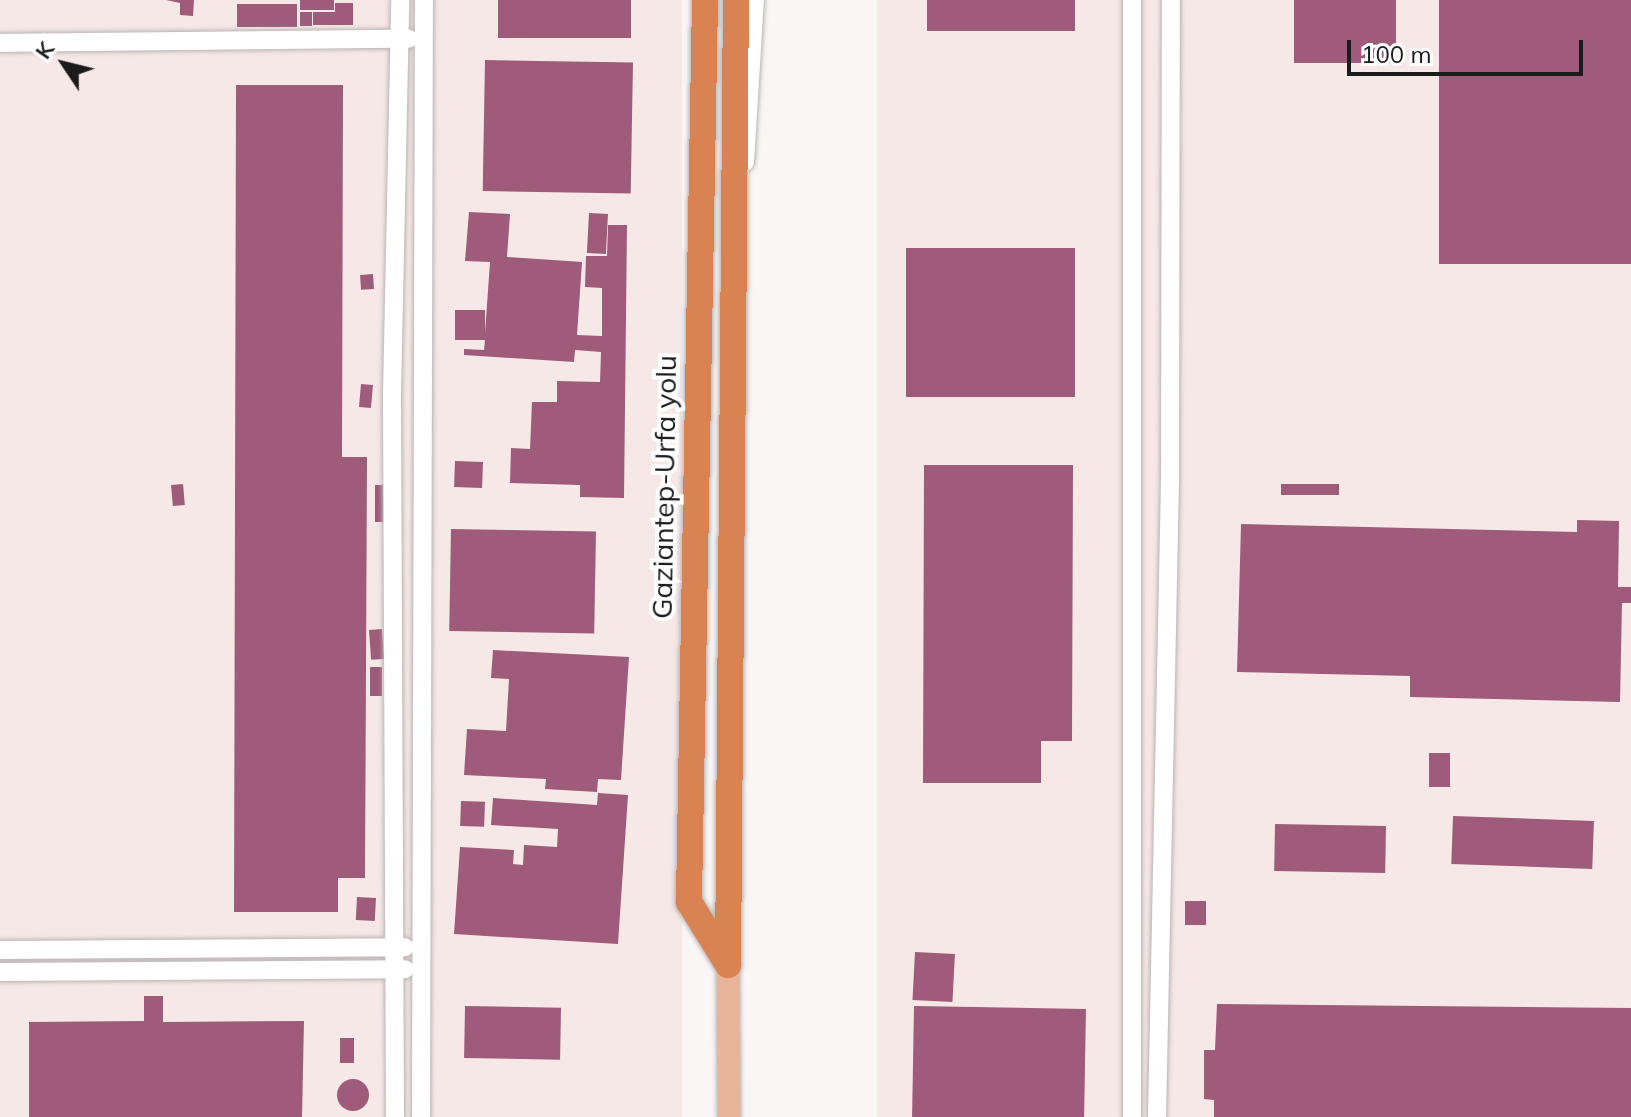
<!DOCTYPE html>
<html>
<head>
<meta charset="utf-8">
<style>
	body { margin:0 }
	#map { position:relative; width:1631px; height:1117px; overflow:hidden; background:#fbf6f6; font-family:Mulish,sans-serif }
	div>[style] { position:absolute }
	.built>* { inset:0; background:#f6e8e7; transform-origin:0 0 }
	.building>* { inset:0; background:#9e5b7a; transform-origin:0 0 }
	.round { border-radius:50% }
	.roads { filter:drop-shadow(0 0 2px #b9b4b4) drop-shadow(0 0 2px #b9b4b4) }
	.minor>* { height:18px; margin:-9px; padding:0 9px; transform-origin:9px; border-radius:9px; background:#fff }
	.major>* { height:22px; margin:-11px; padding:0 11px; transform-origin:11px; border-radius:11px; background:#e8b598 }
	.highway>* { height:26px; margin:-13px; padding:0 13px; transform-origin:13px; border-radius:13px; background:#d98353 }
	span { translate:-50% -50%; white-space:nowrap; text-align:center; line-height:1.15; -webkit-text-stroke:8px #fff; paint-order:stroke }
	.street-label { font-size:28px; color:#1c1b1b }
	.north { position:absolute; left:24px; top:24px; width:80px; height:80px; -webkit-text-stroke:6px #fff; paint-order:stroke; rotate:305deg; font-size:22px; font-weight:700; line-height:32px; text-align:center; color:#1c1b1b }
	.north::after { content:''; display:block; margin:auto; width:28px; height:36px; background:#1c1b1b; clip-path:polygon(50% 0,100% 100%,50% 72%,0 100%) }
	.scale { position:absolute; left:1347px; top:40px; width:236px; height:36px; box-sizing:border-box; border:4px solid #1c1b1b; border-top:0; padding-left:10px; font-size:24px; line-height:28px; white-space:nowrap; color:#1c1b1b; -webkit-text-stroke:6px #fff; paint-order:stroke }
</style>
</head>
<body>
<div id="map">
	<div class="built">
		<div style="left:0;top:0;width:682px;height:1117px"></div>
		<div style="left:877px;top:0;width:754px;height:1117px"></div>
	</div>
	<div class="building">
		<div style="clip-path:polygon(166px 0,194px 0,193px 16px,180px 15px,180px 3px)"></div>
		<div style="left:300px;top:0;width:34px;height:10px"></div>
		<div style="left:498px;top:0;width:133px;height:38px"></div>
		<div style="left:927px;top:0;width:148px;height:31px"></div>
		<div style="left:1294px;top:0;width:102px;height:63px"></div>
		<div style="left:1439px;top:0;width:192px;height:264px"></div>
		<div style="clip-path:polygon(335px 3px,353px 3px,353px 25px,313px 25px,313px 12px,335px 12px)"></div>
		<div style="left:237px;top:4px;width:60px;height:23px"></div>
		<div style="left:300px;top:12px;width:12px;height:14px"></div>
		<div style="left:485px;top:60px;width:148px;height:131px;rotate:1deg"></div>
		<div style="clip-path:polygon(236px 85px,343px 85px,342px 457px,367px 457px,365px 878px,338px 878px,338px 912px,234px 912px)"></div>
		<div style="clip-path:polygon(469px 212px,510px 214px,507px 257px,582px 262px,577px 335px,602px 336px,602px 288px,585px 287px,586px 256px,607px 256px,608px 225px,627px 225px,624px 498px,580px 497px,580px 485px,510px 483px,511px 448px,530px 449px,532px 402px,557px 402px,557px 381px,600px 382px,601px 352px,575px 350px,574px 362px,464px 355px,464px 349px,484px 350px,485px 340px,455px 340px,455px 310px,485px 310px,485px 333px,490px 262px,465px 261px)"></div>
		<div style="left:589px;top:213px;width:19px;height:40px;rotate:3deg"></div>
		<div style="left:906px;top:248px;width:169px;height:149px"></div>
		<div style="left:373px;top:274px;width:15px;height:13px;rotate:86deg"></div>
		<div style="left:361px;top:384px;width:12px;height:23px;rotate:5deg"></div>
		<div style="left:455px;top:461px;width:28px;height:26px;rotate:2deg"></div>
		<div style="clip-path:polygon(924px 465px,1073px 465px,1072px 741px,1041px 741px,1041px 783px,923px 783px)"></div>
		<div style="left:183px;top:484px;width:21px;height:12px;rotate:85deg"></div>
		<div style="left:1339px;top:484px;width:11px;height:58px;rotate:90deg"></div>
		<div style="left:375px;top:485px;width:13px;height:37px"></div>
		<div style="clip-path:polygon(1577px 520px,1619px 521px,1618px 587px,1631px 587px,1631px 603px,1622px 603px,1620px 702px,1410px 697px,1410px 676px,1237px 672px,1241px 524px,1577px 532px)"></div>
		<div style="left:451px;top:529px;width:145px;height:102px;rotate:1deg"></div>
		<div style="left:382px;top:629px;width:30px;height:13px;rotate:86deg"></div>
		<div style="clip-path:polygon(493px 650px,629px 657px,621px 780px,598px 779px,597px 792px,545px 789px,546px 779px,464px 775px,467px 729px,506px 731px,509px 679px,491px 678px)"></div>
		<div style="left:370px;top:667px;width:12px;height:29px"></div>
		<div style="left:1429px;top:753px;width:21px;height:34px"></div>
		<div style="clip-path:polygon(598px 793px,628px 795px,618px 944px,454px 934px,460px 847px,514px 850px,513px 864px,523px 865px,524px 845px,557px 847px,558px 829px,491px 825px,493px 798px,597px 805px)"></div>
		<div style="left:461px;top:801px;width:24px;height:25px;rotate:2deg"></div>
		<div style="left:1453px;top:816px;width:141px;height:48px;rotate:2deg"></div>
		<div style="left:1275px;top:824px;width:111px;height:47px;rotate:1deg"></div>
		<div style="left:357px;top:897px;width:19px;height:23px;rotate:3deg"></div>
		<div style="left:1185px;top:901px;width:21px;height:24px"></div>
		<div style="left:915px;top:952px;width:40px;height:48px;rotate:3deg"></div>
		<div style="clip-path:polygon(144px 996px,163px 996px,163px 1022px,304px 1021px,302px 1117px,29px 1117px,29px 1022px,144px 1021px)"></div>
		<div style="clip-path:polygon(1217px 1004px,1631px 1008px,1631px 1117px,1214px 1117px,1214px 1100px,1204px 1099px,1204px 1050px,1215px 1050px)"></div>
		<div style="left:465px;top:1006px;width:96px;height:52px;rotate:1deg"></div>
		<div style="left:914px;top:1006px;width:172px;height:111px;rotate:1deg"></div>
		<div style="left:340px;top:1038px;width:14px;height:25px"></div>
		<div class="round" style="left:337px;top:1079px;width:32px;height:32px"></div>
	</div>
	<div class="roads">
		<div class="minor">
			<div style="left:0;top:43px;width:409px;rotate:-0.6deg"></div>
			<div style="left:745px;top:162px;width:162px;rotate:-86.5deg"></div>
			<div style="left:0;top:950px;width:405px;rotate:-0.4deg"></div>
			<div style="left:0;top:972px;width:405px;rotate:-0.4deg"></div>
			<div style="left:395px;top:1117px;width:723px;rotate:-90.24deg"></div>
			<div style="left:392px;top:394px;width:394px;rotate:-88.8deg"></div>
			<div style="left:421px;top:1117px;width:1117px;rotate:-89.85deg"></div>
			<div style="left:1132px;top:1117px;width:1117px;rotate:-90deg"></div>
			<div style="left:1157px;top:1117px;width:638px;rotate:-88.83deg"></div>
			<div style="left:1170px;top:479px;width:479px;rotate:-89.9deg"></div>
		</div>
		<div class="major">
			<div style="left:728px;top:965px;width:152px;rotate:89.6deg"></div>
		</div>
		<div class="highway">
			<div style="left:705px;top:0;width:902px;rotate:91.02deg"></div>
			<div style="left:689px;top:902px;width:74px;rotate:58.2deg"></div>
			<div style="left:728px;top:965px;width:965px;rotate:-89.53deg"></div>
		</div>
	</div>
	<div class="street-label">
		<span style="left:664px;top:487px;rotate:-89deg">Gaziantep-Urfa yolu</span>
	</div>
	<div class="north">K</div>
	<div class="scale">100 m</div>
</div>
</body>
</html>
